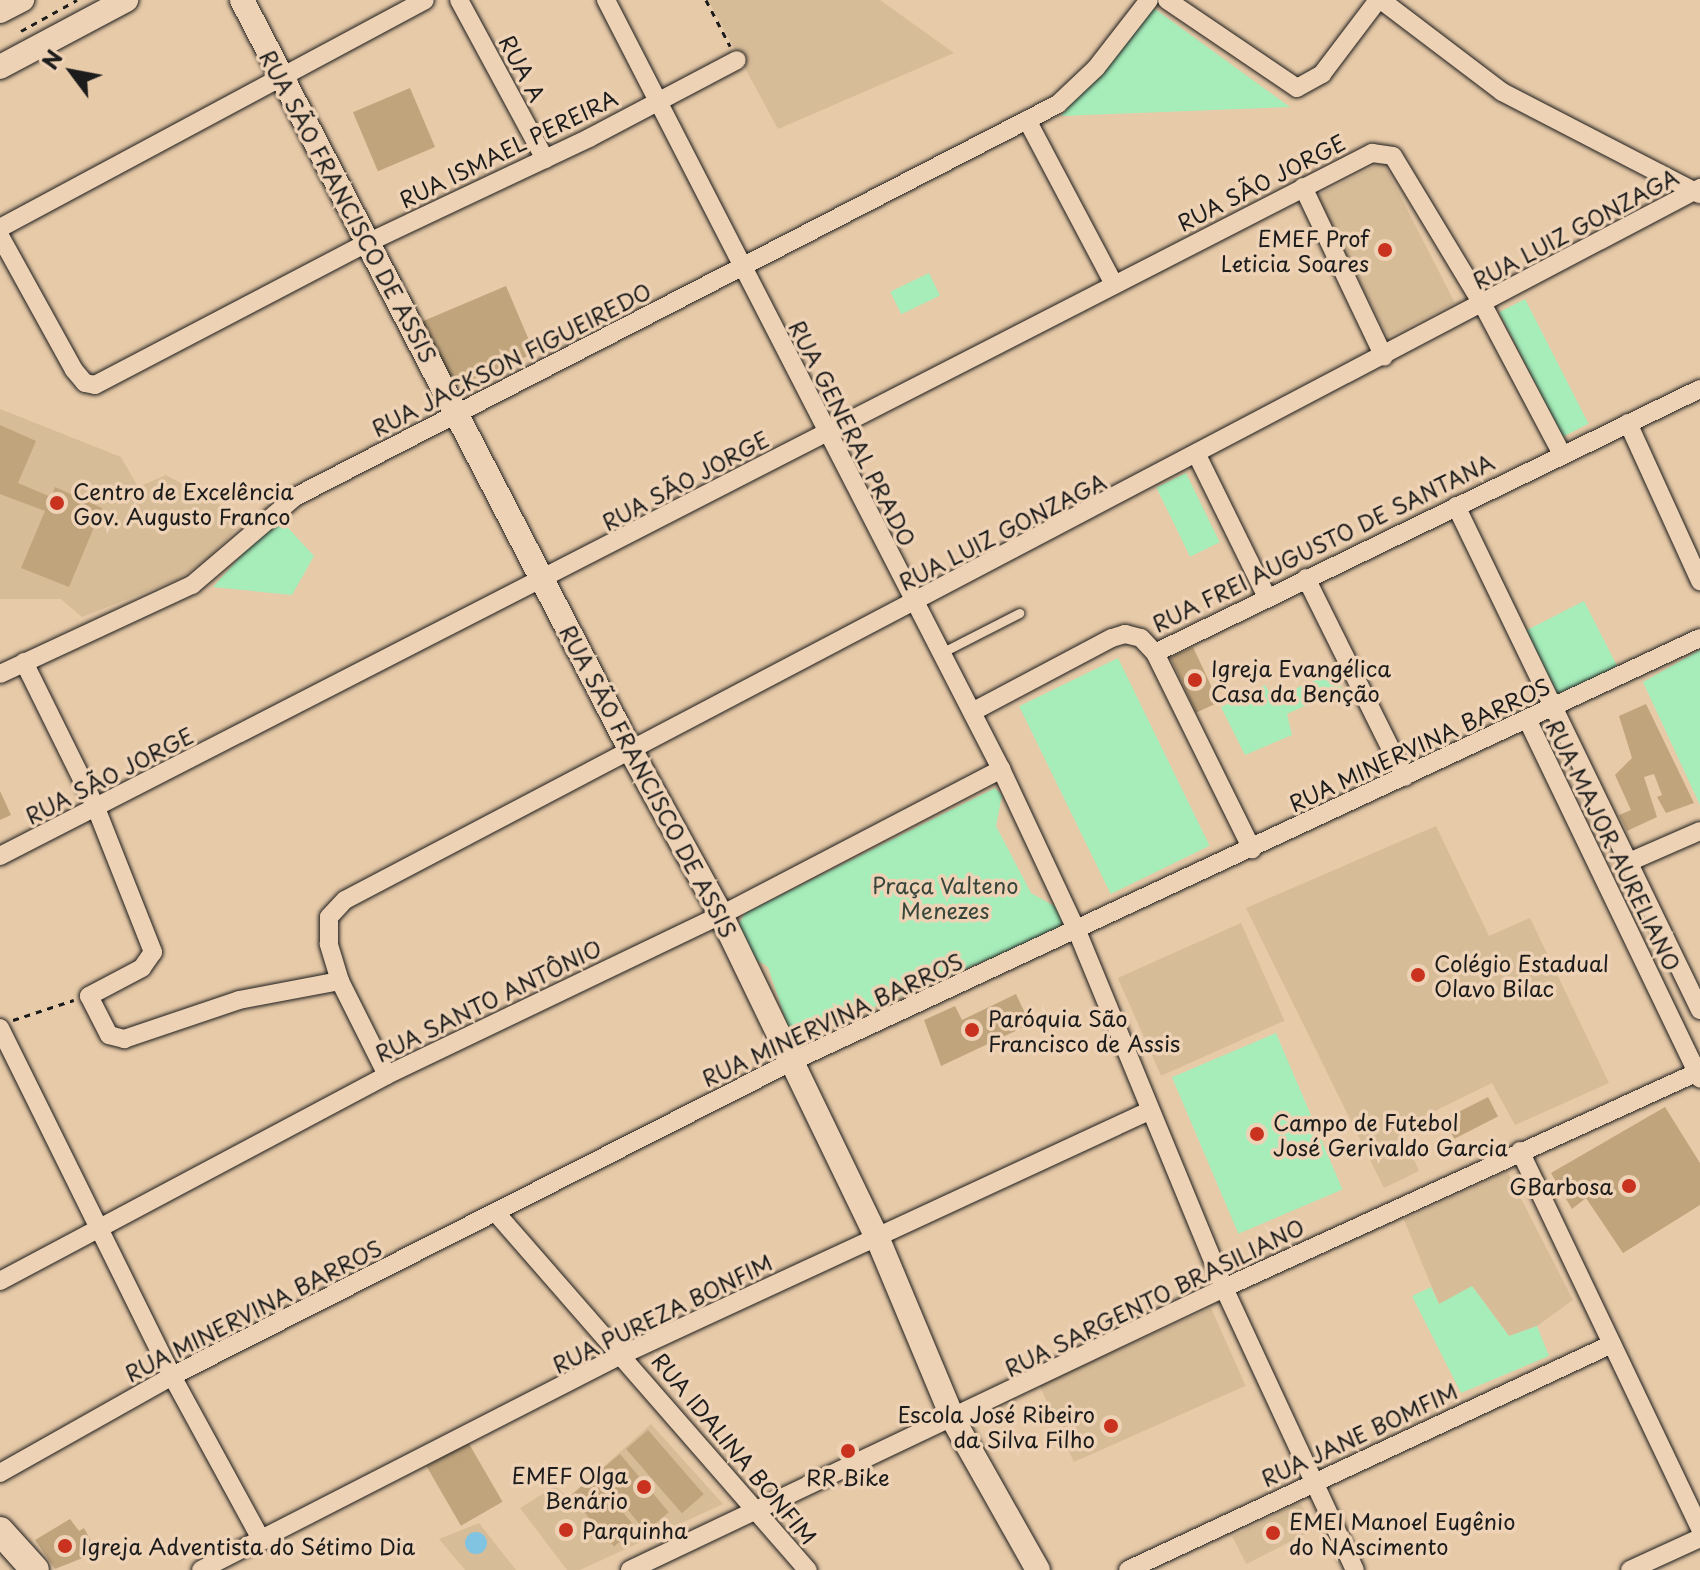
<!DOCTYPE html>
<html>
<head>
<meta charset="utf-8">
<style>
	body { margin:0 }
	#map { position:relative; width:1700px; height:1570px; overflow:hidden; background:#e7caa8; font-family:"Playpen Sans",sans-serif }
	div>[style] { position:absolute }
	.built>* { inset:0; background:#d7bc98; transform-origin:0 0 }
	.green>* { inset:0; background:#a6edba; transform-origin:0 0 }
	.water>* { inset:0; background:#80c4e1 }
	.round { border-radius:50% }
	.building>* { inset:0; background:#c0a47c; transform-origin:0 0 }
	.path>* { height:3px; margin-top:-1.5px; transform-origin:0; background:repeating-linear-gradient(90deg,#1c1c1c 0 6px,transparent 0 12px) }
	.roads { filter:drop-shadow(0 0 2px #1c1c1c) drop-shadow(0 0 2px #1c1c1c) }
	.lane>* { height:9px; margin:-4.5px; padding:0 4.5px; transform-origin:4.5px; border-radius:4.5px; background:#eed2b5 }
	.street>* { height:18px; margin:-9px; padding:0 9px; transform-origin:9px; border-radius:9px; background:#eed2b5 }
	.secondary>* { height:24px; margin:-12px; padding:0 12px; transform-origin:12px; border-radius:12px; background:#eed2b5 }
	.primary>* { height:28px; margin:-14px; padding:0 14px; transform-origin:14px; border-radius:14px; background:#eed2b5 }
	.dots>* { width:22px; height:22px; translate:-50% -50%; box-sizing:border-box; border:4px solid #eed2b5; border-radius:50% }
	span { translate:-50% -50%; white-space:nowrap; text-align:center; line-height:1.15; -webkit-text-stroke:7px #eed2b5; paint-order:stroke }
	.street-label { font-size:22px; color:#1c1c1c }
	.poi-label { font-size:22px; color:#1c1c1c }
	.right { translate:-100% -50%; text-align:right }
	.left { translate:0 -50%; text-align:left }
	.park-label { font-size:22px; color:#38463c }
	.north { position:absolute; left:32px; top:32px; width:80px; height:80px; -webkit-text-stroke:6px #eed2b5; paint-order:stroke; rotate:302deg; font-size:22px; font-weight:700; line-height:32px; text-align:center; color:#1c1c1c }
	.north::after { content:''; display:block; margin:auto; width:28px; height:36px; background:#1c1c1c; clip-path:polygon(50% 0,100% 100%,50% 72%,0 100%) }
</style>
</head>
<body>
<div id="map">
	<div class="built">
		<div style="clip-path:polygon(708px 0,880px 0,954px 53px,778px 129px)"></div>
		<div style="left:1383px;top:162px;width:158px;height:75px;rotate:63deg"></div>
		<div style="clip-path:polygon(0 409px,121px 457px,138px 487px,166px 475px,241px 516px,237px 528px,210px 557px,179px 579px,82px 617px,61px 599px,0 599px)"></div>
		<div style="clip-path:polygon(1436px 826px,1489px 936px,1530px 918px,1609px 1083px,1515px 1125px,1492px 1083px,1400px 1128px,1419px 1171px,1384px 1188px,1246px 908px)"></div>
		<div style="left:1241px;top:923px;width:107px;height:135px;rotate:66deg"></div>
		<div style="clip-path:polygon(1507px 1171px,1573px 1300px,1537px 1326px,1509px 1336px,1473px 1287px,1439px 1304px,1404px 1220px)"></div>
		<div style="left:1211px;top:1308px;width:85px;height:188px;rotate:66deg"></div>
		<div style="clip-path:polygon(651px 1424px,723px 1504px,580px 1570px,567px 1570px,520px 1508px,555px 1486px,569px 1498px)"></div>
		<div style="left:1300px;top:1502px;width:31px;height:76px;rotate:63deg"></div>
		<div style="clip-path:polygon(479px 1523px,516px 1570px,465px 1570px,439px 1539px)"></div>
	</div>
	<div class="green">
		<div style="clip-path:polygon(1151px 6px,1290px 107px,1061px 116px)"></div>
		<div style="left:929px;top:273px;width:25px;height:43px;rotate:64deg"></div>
		<div style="left:1525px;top:299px;width:140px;height:29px;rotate:63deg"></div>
		<div style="left:1186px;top:473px;width:77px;height:33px;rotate:64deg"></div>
		<div style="clip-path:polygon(277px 516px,314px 556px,292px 595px,213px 587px)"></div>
		<div style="left:1584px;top:601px;width:76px;height:66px;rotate:63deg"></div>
		<div style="clip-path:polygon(1700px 650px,1700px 805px,1643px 682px)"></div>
		<div style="left:1118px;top:658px;width:209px;height:110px;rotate:64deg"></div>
		<div style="clip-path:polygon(1333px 673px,1342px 689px,1287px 714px,1292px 735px,1245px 755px,1221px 707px,1265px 685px,1273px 698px)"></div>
		<div style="clip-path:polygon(995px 788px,1002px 795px,996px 826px,1031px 893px,1056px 907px,1063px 921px,1059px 930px,798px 1039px,790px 1033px,768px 967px,751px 956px,738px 926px,745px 913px)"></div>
		<div style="left:1276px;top:1033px;width:170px;height:113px;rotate:67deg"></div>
		<div style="clip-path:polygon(1472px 1286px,1509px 1336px,1537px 1326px,1549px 1356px,1461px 1393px,1412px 1296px,1431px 1287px,1439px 1304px)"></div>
	</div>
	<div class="water">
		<div class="round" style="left:465px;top:1532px;width:22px;height:22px"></div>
	</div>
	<div class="building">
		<div style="left:410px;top:88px;width:64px;height:62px;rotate:67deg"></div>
		<div style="left:506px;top:286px;width:73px;height:93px;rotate:67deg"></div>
		<div style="clip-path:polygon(0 425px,36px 441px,18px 483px,51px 497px,55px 487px,102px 508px,69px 587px,21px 568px,45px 511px,0 494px)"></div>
		<div style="left:1193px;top:647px;width:61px;height:25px;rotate:65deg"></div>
		<div style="clip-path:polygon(1646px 704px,1694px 803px,1666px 813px,1657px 797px,1662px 795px,1654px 774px,1644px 777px,1657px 817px,1627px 831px,1619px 815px,1631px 810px,1615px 775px,1632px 758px,1619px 716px)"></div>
		<div style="clip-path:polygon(0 791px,11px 815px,0 820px)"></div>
		<div style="clip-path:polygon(1016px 994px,1030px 1024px,941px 1066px,924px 1020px,955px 1006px,962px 1020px)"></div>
		<div style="left:1488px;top:1097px;width:22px;height:49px;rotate:63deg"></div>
		<div style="clip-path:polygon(1665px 1107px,1700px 1163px,1700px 1205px,1623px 1253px,1586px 1198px,1572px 1209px,1551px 1173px)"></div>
		<div style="left:648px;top:1430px;width:85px;height:29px;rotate:49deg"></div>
		<div style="left:468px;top:1442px;width:69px;height:48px;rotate:60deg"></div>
		<div style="left:620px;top:1454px;width:76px;height:30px;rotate:50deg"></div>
		<div style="left:592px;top:1477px;width:67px;height:29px;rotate:49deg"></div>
		<div style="clip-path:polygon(70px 1519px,79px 1531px,84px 1528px,92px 1543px,90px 1555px,55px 1569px,35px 1540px)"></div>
	</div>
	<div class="path">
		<div style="left:706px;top:0;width:52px;rotate:62.4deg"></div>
		<div style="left:21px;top:31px;width:64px;rotate:-29deg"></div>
		<div style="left:13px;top:1020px;width:64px;rotate:-18.2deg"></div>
	</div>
	<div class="roads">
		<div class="lane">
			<div style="left:941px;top:653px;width:88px;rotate:-27.1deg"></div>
		</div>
		<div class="street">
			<div style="left:459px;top:0;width:181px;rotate:61.6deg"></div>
			<div style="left:606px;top:0;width:865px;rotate:62.81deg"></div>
			<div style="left:1001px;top:769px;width:179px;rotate:64.9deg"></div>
			<div style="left:1077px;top:931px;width:386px;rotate:67.6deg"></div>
			<div style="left:1224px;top:1288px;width:311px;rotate:65.1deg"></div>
			<div style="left:1167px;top:0;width:157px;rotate:34.1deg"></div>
			<div style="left:1297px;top:88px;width:29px;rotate:-29deg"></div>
			<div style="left:1322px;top:74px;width:93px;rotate:-52.9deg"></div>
			<div style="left:1381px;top:0;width:152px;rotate:37.2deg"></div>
			<div style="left:1502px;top:92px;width:223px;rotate:27.3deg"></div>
			<div style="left:1027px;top:120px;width:186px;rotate:62.1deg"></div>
			<div style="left:1303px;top:187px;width:188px;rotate:64.5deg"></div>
			<div style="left:0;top:228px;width:482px;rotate:-28.2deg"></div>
			<div style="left:0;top:236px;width:153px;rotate:61.1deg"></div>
			<div style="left:74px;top:370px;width:17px;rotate:50deg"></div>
			<div style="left:85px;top:383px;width:10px;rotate:11deg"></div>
			<div style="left:95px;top:385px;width:307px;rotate:-27.6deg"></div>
			<div style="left:367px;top:243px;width:246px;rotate:-25.3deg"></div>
			<div style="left:589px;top:138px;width:167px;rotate:-27.8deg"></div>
			<div style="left:1628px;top:423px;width:174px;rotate:65.5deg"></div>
			<div style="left:1198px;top:457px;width:156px;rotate:63.8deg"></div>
			<div style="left:1456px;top:506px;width:560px;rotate:64.17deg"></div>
			<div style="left:1306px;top:578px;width:222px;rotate:63.6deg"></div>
			<div style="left:1155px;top:653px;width:606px;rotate:-25.85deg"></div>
			<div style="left:24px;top:662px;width:163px;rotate:63.7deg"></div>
			<div style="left:96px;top:808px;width:155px;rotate:68.4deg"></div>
			<div style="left:153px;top:952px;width:19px;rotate:125deg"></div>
			<div style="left:142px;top:968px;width:60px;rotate:152.2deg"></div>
			<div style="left:89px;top:996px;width:44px;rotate:62.9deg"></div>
			<div style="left:109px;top:1035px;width:16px;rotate:15deg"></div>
			<div style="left:124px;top:1039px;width:121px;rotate:-18.7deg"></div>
			<div style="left:239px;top:1000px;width:103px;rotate:-10.7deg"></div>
			<div style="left:0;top:674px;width:212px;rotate:-24.9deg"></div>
			<div style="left:192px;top:585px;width:135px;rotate:-40.5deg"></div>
			<div style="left:295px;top:497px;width:858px;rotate:-27.25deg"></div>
			<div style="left:1058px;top:104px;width:52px;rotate:-43.5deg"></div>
			<div style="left:1096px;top:68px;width:86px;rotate:-52.1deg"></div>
			<div style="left:972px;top:712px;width:158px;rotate:-27.9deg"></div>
			<div style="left:1112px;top:638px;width:14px;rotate:-17deg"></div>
			<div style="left:1125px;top:634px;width:16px;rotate:14deg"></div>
			<div style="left:1141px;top:638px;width:21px;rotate:47deg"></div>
			<div style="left:1155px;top:653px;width:219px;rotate:63.7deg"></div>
			<div style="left:1527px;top:719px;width:399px;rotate:64.3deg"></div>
			<div style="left:0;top:856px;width:1542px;rotate:-27.13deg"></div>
			<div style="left:1372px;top:153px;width:21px;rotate:8deg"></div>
			<div style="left:1393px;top:156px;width:174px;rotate:58.9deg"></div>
			<div style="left:1483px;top:305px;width:169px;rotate:62.1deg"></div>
			<div style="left:1629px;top:862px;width:77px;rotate:-23.6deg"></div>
			<div style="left:0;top:1028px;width:388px;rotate:63.7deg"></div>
			<div style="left:172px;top:1376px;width:188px;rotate:61.4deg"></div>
			<div style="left:387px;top:1075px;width:105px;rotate:-116.6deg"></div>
			<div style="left:340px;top:981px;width:39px;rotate:-107deg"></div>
			<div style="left:329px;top:944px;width:27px;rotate:-90deg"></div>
			<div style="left:329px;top:917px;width:23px;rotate:-47deg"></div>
			<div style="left:345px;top:900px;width:1531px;rotate:-27.72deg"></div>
			<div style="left:1520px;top:1151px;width:418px;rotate:64.5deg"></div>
			<div style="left:497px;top:1214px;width:473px;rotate:48.9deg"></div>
			<div style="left:0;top:1281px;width:438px;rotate:-28deg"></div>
			<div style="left:387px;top:1075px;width:370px;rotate:-25.6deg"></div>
			<div style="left:721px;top:915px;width:316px;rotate:-27.5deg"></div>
			<div style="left:0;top:1473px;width:197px;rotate:-29.4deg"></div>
			<div style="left:172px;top:1376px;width:694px;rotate:-26.9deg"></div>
			<div style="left:791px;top:1062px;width:1003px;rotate:-25.01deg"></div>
			<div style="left:201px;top:1570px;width:475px;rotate:-27.1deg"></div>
			<div style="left:624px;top:1354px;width:579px;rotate:-24.84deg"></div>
			<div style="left:630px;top:1570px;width:658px;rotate:-25.4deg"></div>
			<div style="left:1224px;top:1288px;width:523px;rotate:-24.51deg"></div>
			<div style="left:1128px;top:1570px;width:534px;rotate:-25.03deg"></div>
			<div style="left:1630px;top:1570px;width:77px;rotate:-24.6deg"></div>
		</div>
		<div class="secondary">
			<div style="left:242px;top:0;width:846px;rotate:62.62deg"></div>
			<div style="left:631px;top:751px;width:187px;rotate:61.2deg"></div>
			<div style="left:721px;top:915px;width:358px;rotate:64.2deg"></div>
			<div style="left:877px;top:1237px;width:199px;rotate:67.3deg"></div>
			<div style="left:954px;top:1421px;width:171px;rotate:60.6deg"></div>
			<div style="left:0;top:11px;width:25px;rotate:-27deg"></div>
			<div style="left:0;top:67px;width:143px;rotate:-28deg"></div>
		</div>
		<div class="primary">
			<div style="left:0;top:1531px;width:52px;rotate:48.1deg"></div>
		</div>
	</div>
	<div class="dots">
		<div style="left:1385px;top:250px;background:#c8321e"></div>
		<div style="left:57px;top:503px;background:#c8321e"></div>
		<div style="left:1195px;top:680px;background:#c8321e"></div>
		<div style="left:1418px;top:975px;background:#c8321e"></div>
		<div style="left:972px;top:1030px;background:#c8321e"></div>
		<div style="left:1257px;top:1134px;background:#c8321e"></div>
		<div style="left:1629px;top:1186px;background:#c8321e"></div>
		<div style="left:1111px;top:1426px;background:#c8321e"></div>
		<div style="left:848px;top:1451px;background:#c8321e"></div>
		<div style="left:644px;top:1487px;background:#c8321e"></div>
		<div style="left:566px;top:1530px;background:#c8321e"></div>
		<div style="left:1273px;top:1533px;background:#c8321e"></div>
		<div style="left:65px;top:1546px;background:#c8321e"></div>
	</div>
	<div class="street-label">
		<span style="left:523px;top:68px;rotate:62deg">RUA A</span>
		<span style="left:508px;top:148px;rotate:-26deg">RUA ISMAEL PEREIRA</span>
		<span style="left:1261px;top:182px;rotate:-27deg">RUA SÃO JORGE</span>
		<span style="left:349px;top:206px;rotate:62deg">RUA SÃO FRANCISCO DE ASSIS</span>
		<span style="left:1575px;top:228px;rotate:-28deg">RUA LUIZ GONZAGA</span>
		<span style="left:511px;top:359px;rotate:-27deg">RUA JACKSON FIGUEIREDO</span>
		<span style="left:853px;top:433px;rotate:63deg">RUA GENERAL PRADO</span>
		<span style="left:685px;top:480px;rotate:-28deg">RUA SÃO JORGE</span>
		<span style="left:1002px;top:531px;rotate:-27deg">RUA LUIZ GONZAGA</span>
		<span style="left:1323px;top:542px;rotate:-26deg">RUA FREI AUGUSTO DE SANTANA</span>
		<span style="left:1419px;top:744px;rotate:-25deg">RUA MINERVINA BARROS</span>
		<span style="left:109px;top:775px;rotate:-27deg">RUA SÃO JORGE</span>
		<span style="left:649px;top:781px;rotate:62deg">RUA SÃO FRANCISCO DE ASSIS</span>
		<span style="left:1614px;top:845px;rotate:64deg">RUA MAJOR AURELIANO</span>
		<span style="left:488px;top:1000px;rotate:-26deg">RUA SANTO ANTÔNIO</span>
		<span style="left:832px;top:1019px;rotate:-25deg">RUA MINERVINA BARROS</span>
		<span style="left:1154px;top:1297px;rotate:-26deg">RUA SARGENTO BRASILIANO</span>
		<span style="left:253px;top:1310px;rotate:-27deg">RUA MINERVINA BARROS</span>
		<span style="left:662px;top:1313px;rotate:-26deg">RUA PUREZA BONFIM</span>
		<span style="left:1359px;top:1434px;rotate:-25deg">RUA JANE BOMFIM</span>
		<span style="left:735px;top:1448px;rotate:50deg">RUA IDALINA BONFIM</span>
	</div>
	<div class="poi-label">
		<span class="right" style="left:1369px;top:250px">EMEF Prof<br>Leticia Soares</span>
		<span class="left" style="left:73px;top:503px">Centro de Excelência<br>Gov. Augusto Franco</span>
		<span class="left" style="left:1211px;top:680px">Igreja Evangélica<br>Casa da Benção</span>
		<span class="left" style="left:1434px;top:975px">Colégio Estadual<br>Olavo Bilac</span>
		<span class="left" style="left:988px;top:1030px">Paróquia São<br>Francisco de Assis</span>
		<span class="left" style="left:1273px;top:1134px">Campo de Futebol<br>José Gerivaldo Garcia</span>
		<span class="right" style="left:1613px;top:1186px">GBarbosa</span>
		<span class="right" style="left:1095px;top:1426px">Escola José Ribeiro<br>da Silva Filho</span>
		<span class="right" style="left:628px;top:1487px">EMEF Olga<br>Benário</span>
		<span style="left:848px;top:1477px">RR Bike</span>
		<span class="left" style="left:1289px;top:1533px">EMEI Manoel Eugênio<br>do NAscimento</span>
		<span class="left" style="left:582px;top:1530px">Parquinha</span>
		<span class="left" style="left:81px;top:1546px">Igreja Adventista do Sétimo Dia</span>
	</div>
	<div class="park-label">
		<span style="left:945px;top:897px">Praça Valteno<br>Menezes</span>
	</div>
	<div class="north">N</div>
</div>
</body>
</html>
